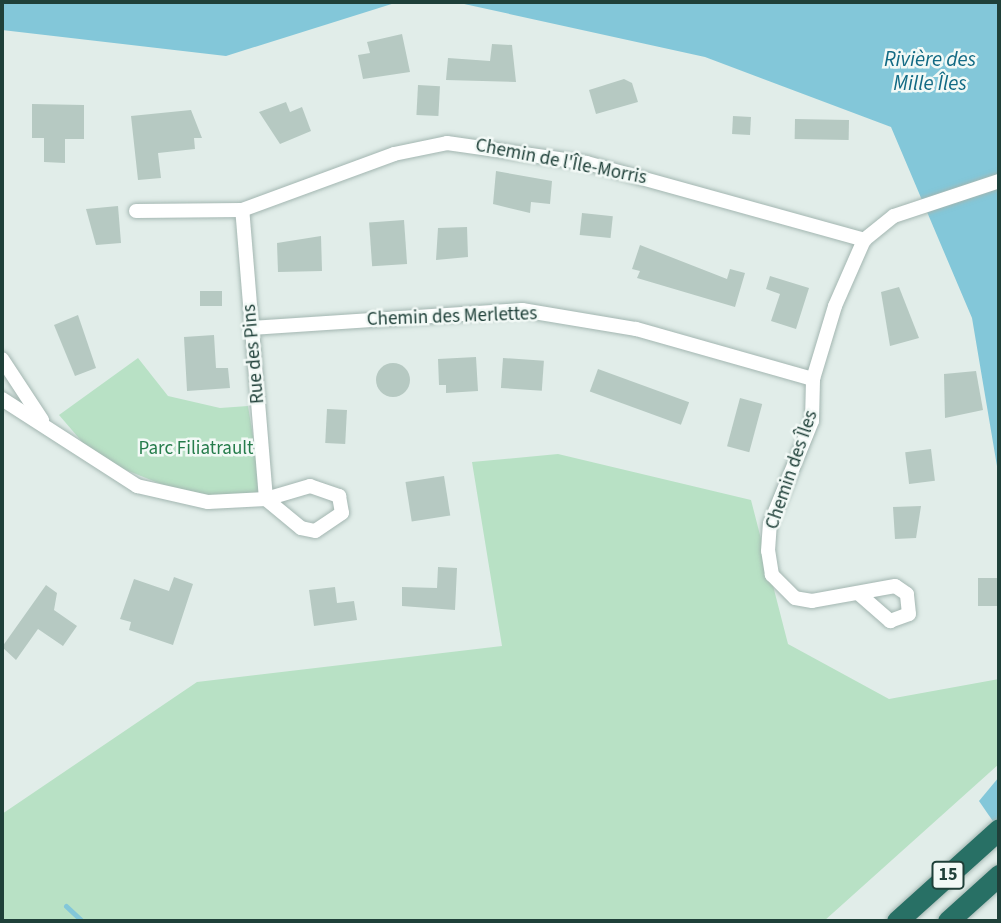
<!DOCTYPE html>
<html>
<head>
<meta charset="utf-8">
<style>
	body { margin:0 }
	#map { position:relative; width:1001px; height:923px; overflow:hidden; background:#e1ede9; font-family:"Source Sans 3",sans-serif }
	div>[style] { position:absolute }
	.green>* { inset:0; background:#b8e1c5 }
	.water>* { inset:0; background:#83c7d9 }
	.stream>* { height:5px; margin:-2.5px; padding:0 2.5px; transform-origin:2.5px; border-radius:2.5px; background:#83c7d9 }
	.building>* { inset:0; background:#b6c9c2; transform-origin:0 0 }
	.round { border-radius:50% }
	.roads { filter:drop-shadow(0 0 2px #a3b6b1) drop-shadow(0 0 2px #a3b6b1) }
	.street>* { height:14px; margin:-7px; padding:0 7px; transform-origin:7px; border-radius:7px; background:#fff }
	.highway>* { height:21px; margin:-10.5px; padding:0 10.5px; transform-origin:10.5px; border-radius:10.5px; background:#287065 }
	span { translate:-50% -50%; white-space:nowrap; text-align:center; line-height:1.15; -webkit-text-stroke:5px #f2f9f6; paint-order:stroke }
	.shield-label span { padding:2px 5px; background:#f2f9f6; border:2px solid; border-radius:5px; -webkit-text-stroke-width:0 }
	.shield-label { font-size:18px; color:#1f4039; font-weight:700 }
	.street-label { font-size:19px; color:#1f4039 }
	.park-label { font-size:19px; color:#257c4b }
	.water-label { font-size:21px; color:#126a84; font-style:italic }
	.frame { position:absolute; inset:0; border:4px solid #1f4039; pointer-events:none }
</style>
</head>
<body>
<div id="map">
	<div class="green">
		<div style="clip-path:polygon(138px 358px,168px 396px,220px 408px,248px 406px,263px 496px,191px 496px,96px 458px,59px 415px)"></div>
		<div style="clip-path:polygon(558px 454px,751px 500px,788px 644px,889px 699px,999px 679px,999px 764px,824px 921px,2px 921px,2px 814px,197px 682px,502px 646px,472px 462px)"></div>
	</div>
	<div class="water">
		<div style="clip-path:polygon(2px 2px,398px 2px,226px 56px,2px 30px)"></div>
		<div style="clip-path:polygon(455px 2px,999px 2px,999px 478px,972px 318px,891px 127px,705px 57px)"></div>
		<div style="clip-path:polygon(999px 777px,999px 830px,979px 801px)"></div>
	</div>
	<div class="stream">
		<div style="left:66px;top:906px;width:22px;rotate:43deg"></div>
	</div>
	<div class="building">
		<div style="clip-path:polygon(402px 34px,410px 72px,363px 79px,358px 55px,370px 53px,367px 42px)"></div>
		<div style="clip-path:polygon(492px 44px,512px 45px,516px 82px,446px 80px,448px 58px,490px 61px)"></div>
		<div style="clip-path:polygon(624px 79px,632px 83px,638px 102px,596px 114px,589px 90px)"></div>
		<div style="left:418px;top:85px;width:22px;height:30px;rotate:3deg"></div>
		<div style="clip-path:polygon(286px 102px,290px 112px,302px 107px,311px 131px,280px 144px,259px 112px)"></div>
		<div style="clip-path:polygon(32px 104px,84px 105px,84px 139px,65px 139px,65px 163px,44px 162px,44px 138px,32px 138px)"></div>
		<div style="clip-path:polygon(191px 110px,202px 138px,194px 138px,195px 149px,158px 153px,161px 178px,138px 180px,131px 116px)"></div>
		<div style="left:733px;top:116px;width:18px;height:18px;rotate:3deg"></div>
		<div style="left:795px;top:119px;width:54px;height:20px;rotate:1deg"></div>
		<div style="clip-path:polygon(496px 171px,552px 181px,550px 204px,531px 202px,530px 213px,493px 204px)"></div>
		<div style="clip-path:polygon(118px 206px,121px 243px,96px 245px,86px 209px)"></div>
		<div style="left:582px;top:213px;width:31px;height:22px;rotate:6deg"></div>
		<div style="left:404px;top:220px;width:44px;height:35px;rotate:86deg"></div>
		<div style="clip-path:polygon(467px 227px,468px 257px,436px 260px,438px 228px)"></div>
		<div style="clip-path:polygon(321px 236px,322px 271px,278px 272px,277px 243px)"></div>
		<div style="clip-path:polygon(640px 245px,727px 279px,730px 269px,745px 273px,735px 307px,637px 278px,640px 271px,632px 269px)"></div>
		<div style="clip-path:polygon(770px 276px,809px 288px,796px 329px,771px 321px,780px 294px,766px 289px)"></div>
		<div style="clip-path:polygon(899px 287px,919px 338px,890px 346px,881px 292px)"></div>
		<div style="left:222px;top:291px;width:15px;height:22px;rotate:90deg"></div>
		<div style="clip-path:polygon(78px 315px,96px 368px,75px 376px,54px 325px)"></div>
		<div style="clip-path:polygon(214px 335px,216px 368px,228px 368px,230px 388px,187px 391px,184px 337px)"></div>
		<div style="clip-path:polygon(476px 357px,478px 391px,446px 393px,446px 385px,439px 385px,438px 359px)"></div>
		<div style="left:503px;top:358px;width:41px;height:30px;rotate:4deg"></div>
		<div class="round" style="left:376px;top:363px;width:34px;height:34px"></div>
		<div style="left:598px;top:369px;width:97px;height:24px;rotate:20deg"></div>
		<div style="clip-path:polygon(976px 371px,983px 410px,945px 418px,944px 374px)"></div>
		<div style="left:740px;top:398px;width:23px;height:50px;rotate:15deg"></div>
		<div style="left:327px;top:409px;width:20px;height:34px;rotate:3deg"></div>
		<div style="left:931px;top:449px;width:32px;height:26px;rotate:83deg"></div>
		<div style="left:444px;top:476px;width:40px;height:39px;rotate:81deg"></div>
		<div style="clip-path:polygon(921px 506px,916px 538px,895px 539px,893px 507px)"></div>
		<div style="clip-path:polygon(438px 567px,457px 568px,455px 610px,402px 606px,402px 587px,437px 588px)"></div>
		<div style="clip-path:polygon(174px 577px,193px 584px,173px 645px,129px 630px,131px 622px,120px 619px,134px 579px,169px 591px)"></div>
		<div style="left:999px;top:578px;width:28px;height:21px;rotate:90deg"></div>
		<div style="clip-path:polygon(46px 585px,57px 593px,54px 610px,77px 626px,63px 646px,38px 629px,16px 660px,2px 647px)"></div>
		<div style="clip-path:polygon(335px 587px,337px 603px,354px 601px,357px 620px,314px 626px,309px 590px)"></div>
	</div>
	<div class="roads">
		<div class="street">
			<div style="left:136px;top:211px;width:106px;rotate:-0.5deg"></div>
			<div style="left:242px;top:210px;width:162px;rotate:-20.2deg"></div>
			<div style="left:394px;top:154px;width:54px;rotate:-11.7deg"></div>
			<div style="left:447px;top:143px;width:141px;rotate:8.1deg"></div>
			<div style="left:587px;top:163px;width:288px;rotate:15.5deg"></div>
			<div style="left:251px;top:328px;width:272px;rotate:-3.8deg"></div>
			<div style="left:522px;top:310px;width:116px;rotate:9.5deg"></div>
			<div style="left:636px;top:329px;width:184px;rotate:15.8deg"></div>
			<div style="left:2px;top:359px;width:73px;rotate:56.7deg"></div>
			<div style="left:2px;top:399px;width:161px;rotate:32.8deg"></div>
			<div style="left:137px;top:486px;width:73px;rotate:12.7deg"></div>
			<div style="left:208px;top:502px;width:58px;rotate:-3deg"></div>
			<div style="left:266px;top:499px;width:290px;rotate:-94.7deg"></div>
			<div style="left:310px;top:486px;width:31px;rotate:19deg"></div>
			<div style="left:339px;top:496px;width:17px;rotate:80deg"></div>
			<div style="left:342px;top:513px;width:32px;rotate:146deg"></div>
			<div style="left:315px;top:531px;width:14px;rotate:-168deg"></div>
			<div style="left:301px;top:528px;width:45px;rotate:-140.4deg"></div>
			<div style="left:266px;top:499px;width:46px;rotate:-16.5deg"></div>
			<div style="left:858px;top:593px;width:43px;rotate:41.2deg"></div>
			<div style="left:890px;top:621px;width:20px;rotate:-20deg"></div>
			<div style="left:909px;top:614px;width:20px;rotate:-96deg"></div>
			<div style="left:907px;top:594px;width:14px;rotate:-146deg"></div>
			<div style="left:895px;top:586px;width:84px;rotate:169.8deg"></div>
			<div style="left:812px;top:601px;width:17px;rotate:-170deg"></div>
			<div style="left:795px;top:598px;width:33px;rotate:-135deg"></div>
			<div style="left:772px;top:575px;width:24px;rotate:-99deg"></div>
			<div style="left:768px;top:551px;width:27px;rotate:-86deg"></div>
			<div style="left:770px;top:524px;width:111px;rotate:-67.8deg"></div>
			<div style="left:812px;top:421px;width:42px;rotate:-88.6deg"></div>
			<div style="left:813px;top:379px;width:76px;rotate:-73.2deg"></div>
			<div style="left:835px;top:306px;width:72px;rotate:-66.3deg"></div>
			<div style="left:864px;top:240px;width:38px;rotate:-39deg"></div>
			<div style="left:894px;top:216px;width:111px;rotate:-18.4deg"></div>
		</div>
		<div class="highway">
			<div style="left:897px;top:921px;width:137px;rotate:-42deg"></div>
			<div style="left:948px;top:921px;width:69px;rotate:-42deg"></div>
		</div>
	</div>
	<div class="shield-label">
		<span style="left:948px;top:875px">15</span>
	</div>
	<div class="street-label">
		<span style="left:561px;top:162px;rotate:11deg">Chemin de l'Île-Morris</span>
		<span style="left:452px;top:317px;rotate:-2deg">Chemin des Merlettes</span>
		<span style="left:254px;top:354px;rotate:-95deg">Rue des Pins</span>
		<span style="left:792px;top:470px;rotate:-71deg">Chemin des Îles</span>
	</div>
	<div class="park-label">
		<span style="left:196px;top:449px">Parc Filiatrault</span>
	</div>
	<div class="water-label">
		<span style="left:930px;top:71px">Rivière des<br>Mille Îles</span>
	</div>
	<div class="frame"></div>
</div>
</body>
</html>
